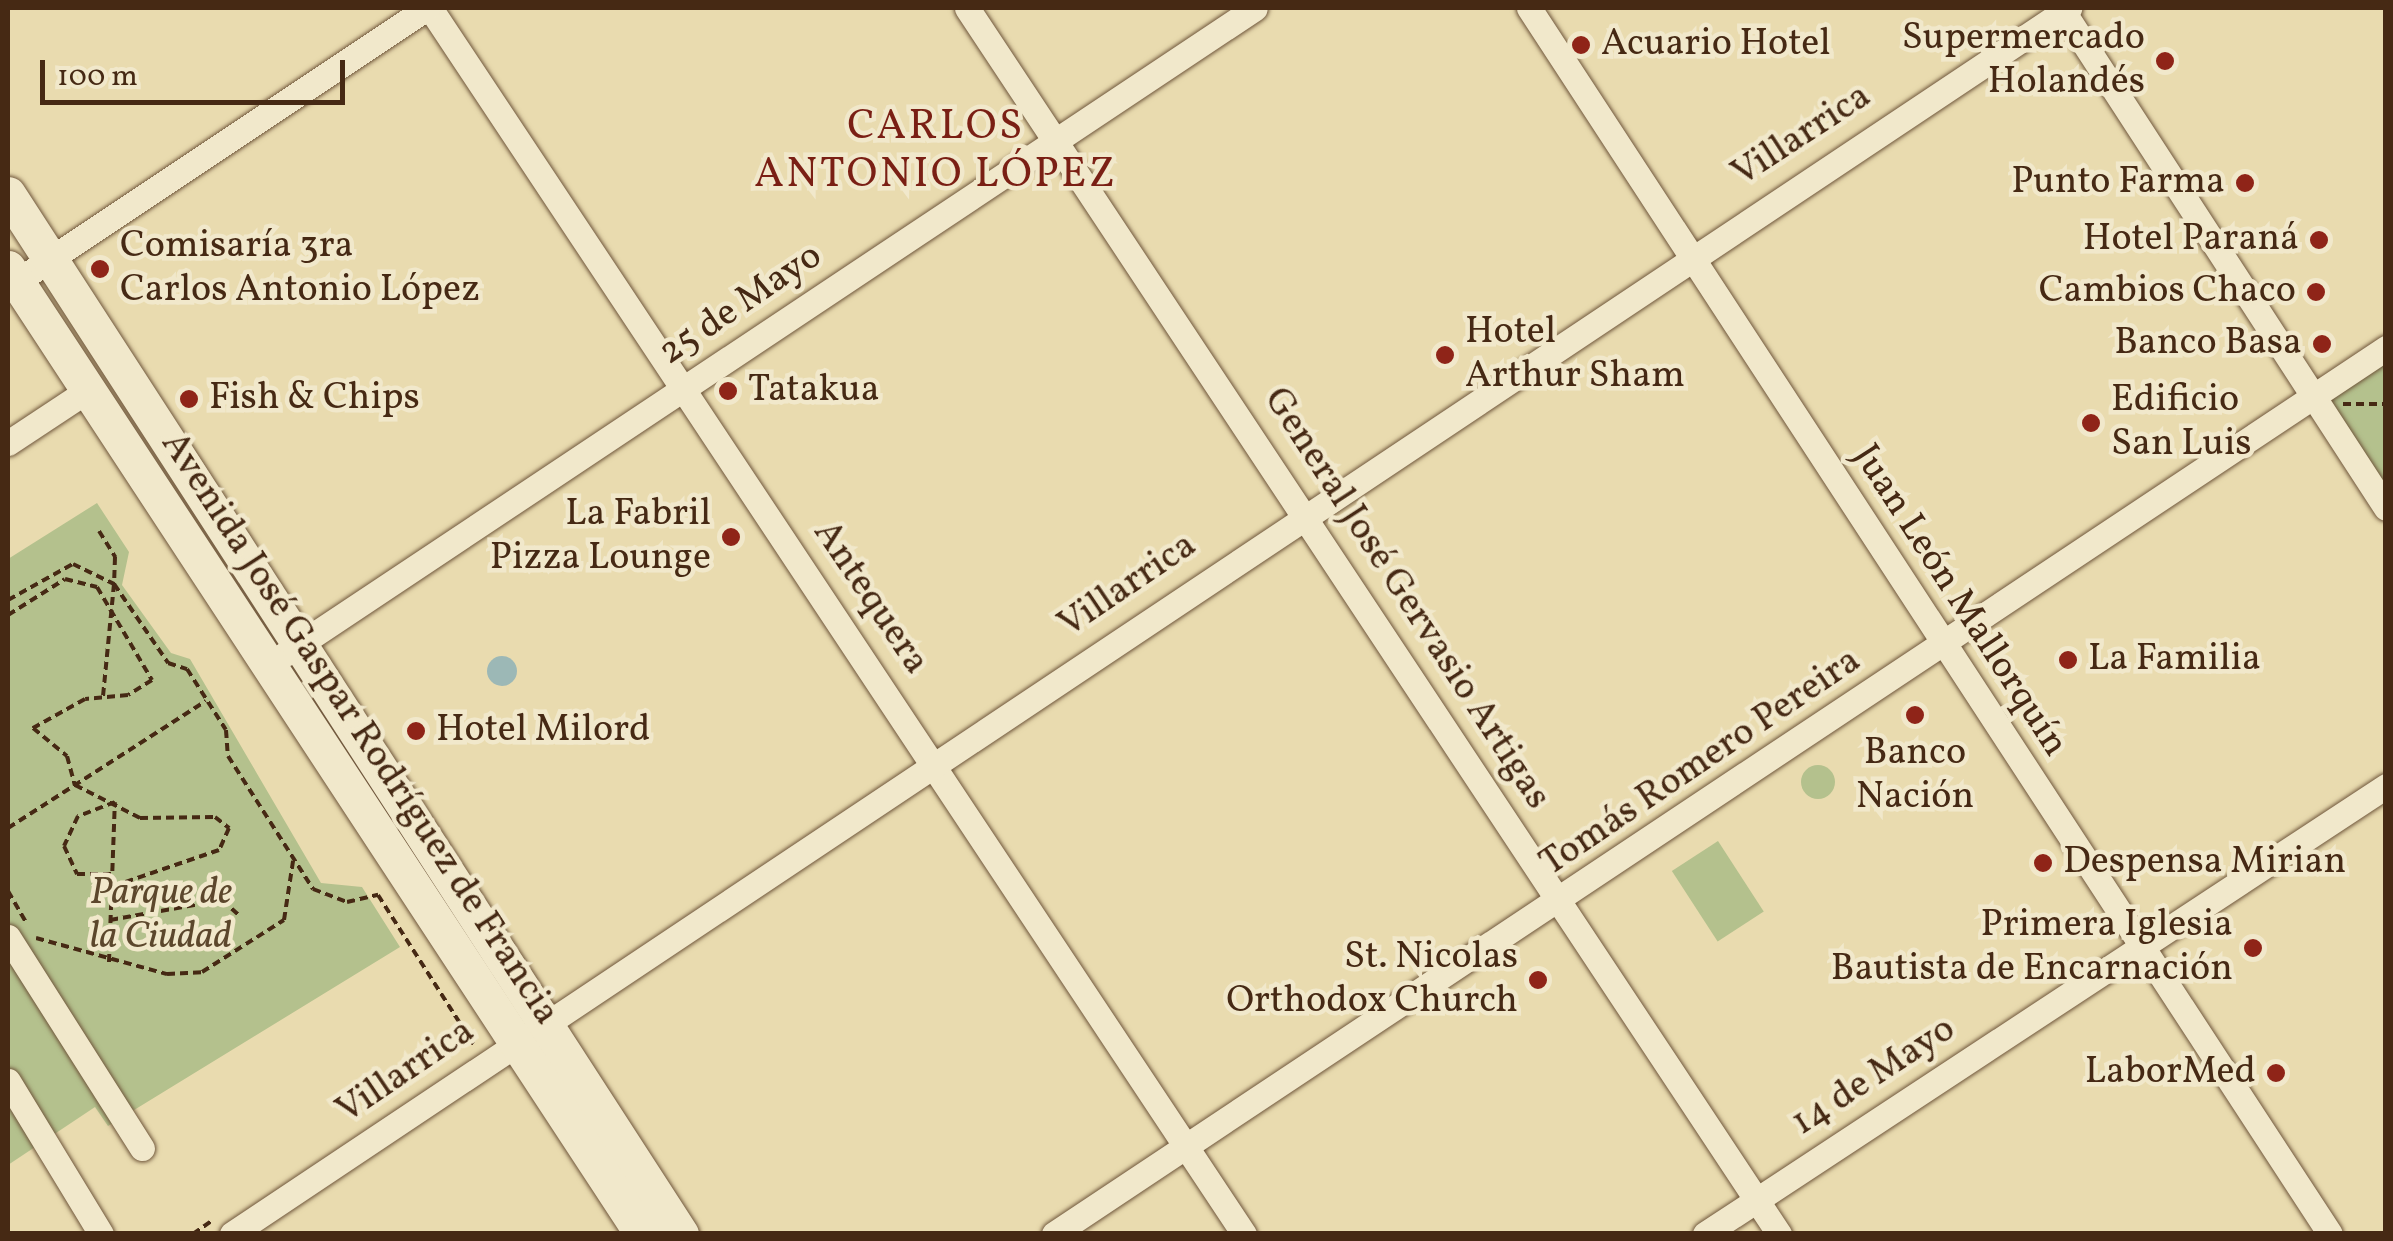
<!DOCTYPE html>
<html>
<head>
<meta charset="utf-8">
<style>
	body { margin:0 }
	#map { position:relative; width:2393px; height:1241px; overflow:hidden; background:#e9dbaf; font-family:Vollkorn,serif }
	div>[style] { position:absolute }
	.green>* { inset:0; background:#b4c18d; transform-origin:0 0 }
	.round { border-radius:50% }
	.water>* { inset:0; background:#9cb8b6 }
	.path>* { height:4px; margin-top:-2px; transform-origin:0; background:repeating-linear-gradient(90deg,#462914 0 8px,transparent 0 13px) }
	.roads { filter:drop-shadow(0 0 2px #6f563b) drop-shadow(0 0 2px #6f563b) }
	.minor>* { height:25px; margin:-12.5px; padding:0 12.5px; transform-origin:12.5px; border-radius:12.5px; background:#f1e8cb }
	.secondary>* { height:35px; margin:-17.5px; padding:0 17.5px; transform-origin:17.5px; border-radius:17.5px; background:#f1e8cb }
	.dots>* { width:28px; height:28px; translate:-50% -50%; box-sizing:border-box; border:5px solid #f1e8cb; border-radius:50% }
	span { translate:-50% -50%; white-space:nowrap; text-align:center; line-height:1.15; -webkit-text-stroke:9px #f1e8cb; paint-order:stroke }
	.poi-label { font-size:38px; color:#462914 }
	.right { translate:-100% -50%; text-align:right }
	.left { translate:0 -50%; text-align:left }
	.street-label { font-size:38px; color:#462914 }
	.park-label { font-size:38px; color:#5c472c; font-style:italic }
	.quarter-label { font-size:42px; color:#7a1f14; letter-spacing:2.5px }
	.frame { position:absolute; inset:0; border:10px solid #462914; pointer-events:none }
	.scale { position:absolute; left:40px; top:60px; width:305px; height:45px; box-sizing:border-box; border:5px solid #462914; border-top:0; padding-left:12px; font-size:30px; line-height:35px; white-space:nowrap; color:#462914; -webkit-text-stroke:8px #f1e8cb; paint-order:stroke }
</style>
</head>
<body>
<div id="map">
	<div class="green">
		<div style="clip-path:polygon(2385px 348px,2385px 508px,2313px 397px)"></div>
		<div style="clip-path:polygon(97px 503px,129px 552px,122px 585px,171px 653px,190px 659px,321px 883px,362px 887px,400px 947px,108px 1126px,95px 1107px,8px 1165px,8px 559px)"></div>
		<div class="round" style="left:1801px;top:765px;width:34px;height:34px"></div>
		<div style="left:1718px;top:841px;width:84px;height:55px;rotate:57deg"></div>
	</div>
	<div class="water">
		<div class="round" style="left:487px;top:656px;width:30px;height:30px"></div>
	</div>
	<div class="path">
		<div style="left:2343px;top:404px;width:43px"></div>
		<div style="left:99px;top:531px;width:31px;rotate:58deg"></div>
		<div style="left:115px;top:557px;width:27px;rotate:92deg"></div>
		<div style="left:114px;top:584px;width:96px;rotate:55.6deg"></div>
		<div style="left:168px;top:663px;width:20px;rotate:18deg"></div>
		<div style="left:187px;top:669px;width:72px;rotate:57.4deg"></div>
		<div style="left:226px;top:730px;width:26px;rotate:86deg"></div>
		<div style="left:228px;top:756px;width:158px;rotate:57.4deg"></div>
		<div style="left:313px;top:889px;width:36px;rotate:21deg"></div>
		<div style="left:347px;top:902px;width:32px;rotate:-13deg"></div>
		<div style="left:378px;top:895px;width:178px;rotate:57.4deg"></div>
		<div style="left:8px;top:600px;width:74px;rotate:-29deg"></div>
		<div style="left:73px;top:564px;width:46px;rotate:26deg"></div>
		<div style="left:114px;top:584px;width:113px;rotate:95.6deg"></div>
		<div style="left:8px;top:615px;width:67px;rotate:-32.3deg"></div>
		<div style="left:65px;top:579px;width:33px;rotate:14deg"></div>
		<div style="left:97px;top:587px;width:108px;rotate:59.4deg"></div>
		<div style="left:152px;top:680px;width:28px;rotate:148deg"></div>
		<div style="left:128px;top:695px;width:43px;rotate:174.7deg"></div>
		<div style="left:85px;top:699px;width:60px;rotate:150.9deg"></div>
		<div style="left:33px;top:728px;width:44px;rotate:39.5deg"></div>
		<div style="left:67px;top:756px;width:30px;rotate:75deg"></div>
		<div style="left:75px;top:785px;width:73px;rotate:26.9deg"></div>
		<div style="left:140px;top:818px;width:75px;rotate:-0.8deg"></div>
		<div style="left:215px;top:817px;width:18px;rotate:38deg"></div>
		<div style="left:229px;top:828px;width:24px;rotate:114deg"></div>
		<div style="left:219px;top:850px;width:114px;rotate:161.1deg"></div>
		<div style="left:8px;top:828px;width:235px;rotate:-32.7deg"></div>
		<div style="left:8px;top:891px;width:36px;rotate:60deg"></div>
		<div style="left:110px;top:920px;width:114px;rotate:-10.1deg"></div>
		<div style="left:222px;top:900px;width:24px;rotate:42deg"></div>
		<div style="left:36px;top:938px;width:136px;rotate:15.4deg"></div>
		<div style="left:167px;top:974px;width:35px;rotate:-3deg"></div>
		<div style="left:202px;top:972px;width:97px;rotate:-32.4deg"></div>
		<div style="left:284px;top:920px;width:60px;rotate:-81.3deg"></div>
		<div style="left:109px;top:962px;width:160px;rotate:-87.9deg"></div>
		<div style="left:115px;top:802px;width:40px;rotate:159deg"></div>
		<div style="left:78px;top:816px;width:33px;rotate:115deg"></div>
		<div style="left:64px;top:846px;width:31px;rotate:65deg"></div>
		<div style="left:77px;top:874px;width:35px"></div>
		<div style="left:193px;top:1234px;width:24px;rotate:-35deg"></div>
	</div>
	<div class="roads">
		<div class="minor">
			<div style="left:430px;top:8px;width:1472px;rotate:56.42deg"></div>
			<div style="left:967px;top:8px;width:1471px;rotate:56.48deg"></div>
			<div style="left:1529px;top:8px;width:1464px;rotate:56.84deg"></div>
			<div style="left:2061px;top:8px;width:596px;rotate:56.98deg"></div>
			<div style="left:16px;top:282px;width:494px;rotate:-33.7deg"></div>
			<div style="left:8px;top:443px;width:96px;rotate:-33.5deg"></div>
			<div style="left:285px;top:654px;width:1165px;rotate:-33.66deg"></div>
			<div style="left:8px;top:937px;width:250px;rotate:57.6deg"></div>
			<div style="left:8px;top:1081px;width:179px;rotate:58.7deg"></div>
			<div style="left:232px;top:1234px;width:2209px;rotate:-33.72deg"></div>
			<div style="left:1054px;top:1234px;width:1600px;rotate:-33.63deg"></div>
			<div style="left:1705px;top:1234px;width:815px;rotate:-33.34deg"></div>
		</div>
		<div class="secondary">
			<div style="left:8px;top:194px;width:1239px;rotate:57.09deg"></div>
			<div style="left:8px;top:268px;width:1155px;rotate:56.72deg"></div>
		</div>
	</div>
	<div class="dots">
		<div style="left:1581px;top:45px;background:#8f2418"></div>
		<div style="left:2165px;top:61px;background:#8f2418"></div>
		<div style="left:2245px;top:183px;background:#8f2418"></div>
		<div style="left:2319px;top:240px;background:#8f2418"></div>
		<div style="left:100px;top:269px;background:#8f2418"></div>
		<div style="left:2316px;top:292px;background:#8f2418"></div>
		<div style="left:2322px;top:344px;background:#8f2418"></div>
		<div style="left:1445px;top:355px;background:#8f2418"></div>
		<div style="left:728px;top:391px;background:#8f2418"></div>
		<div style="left:189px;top:399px;background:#8f2418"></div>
		<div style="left:2091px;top:423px;background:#8f2418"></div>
		<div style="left:731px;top:537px;background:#8f2418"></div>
		<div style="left:2068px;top:660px;background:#8f2418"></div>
		<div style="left:1915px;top:715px;background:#8f2418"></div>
		<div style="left:416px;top:731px;background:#8f2418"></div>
		<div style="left:2043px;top:863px;background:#8f2418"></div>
		<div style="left:2253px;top:948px;background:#8f2418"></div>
		<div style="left:1538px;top:980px;background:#8f2418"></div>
		<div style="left:2276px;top:1073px;background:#8f2418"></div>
	</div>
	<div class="poi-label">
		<span class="right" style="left:2145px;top:61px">Supermercado<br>Holandés</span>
		<span class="left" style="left:1601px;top:45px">Acuario Hotel</span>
		<span class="right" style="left:2225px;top:183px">Punto Farma</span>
		<span class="right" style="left:2299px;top:240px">Hotel Paraná</span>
		<span class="left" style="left:120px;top:269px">Comisaría 3ra<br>Carlos Antonio López</span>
		<span class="right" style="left:2296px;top:292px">Cambios Chaco</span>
		<span class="left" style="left:1465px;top:355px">Hotel<br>Arthur Sham</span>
		<span class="right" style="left:2302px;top:344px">Banco Basa</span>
		<span class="left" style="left:748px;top:391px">Tatakua</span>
		<span class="left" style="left:209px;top:399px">Fish &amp; Chips</span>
		<span class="left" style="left:2111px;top:423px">Edificio<br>San Luis</span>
		<span class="right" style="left:711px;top:537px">La Fabril<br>Pizza Lounge</span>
		<span class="left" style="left:2088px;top:660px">La Familia</span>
		<span class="left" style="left:436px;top:731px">Hotel Milord</span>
		<span style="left:1915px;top:776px">Banco<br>Nación</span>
		<span class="left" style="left:2063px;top:863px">Despensa Mirian</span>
		<span class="right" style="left:2233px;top:948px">Primera Iglesia<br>Bautista de Encarnación</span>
		<span class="right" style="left:1518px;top:980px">St. Nicolas<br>Orthodox Church</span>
		<span class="right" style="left:2256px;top:1073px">LaborMed</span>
	</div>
	<div class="street-label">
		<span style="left:1802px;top:136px;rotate:-33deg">Villarrica</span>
		<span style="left:741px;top:305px;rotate:-34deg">25 de Mayo</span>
		<span style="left:1128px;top:586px;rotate:-34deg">Villarrica</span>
		<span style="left:870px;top:598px;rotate:56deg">Antequera</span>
		<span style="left:1406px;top:599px;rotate:57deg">General José Gervasio Artigas</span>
		<span style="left:1959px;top:601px;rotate:57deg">Juan León Mallorquín</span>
		<span style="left:359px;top:729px;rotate:57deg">Avenida José Gaspar Rodríguez de Francia</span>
		<span style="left:1701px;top:763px;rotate:-34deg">Tomás Romero Pereira</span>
		<span style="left:406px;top:1072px;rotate:-34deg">Villarrica</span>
		<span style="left:1874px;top:1077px;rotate:-33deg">14 de Mayo</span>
	</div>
	<div class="park-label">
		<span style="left:161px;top:916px">Parque de<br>la Ciudad</span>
	</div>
	<div class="quarter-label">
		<span style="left:936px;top:152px">CARLOS<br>ANTONIO LÓPEZ</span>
	</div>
	<div class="frame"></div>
	<div class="scale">100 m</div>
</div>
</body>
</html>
